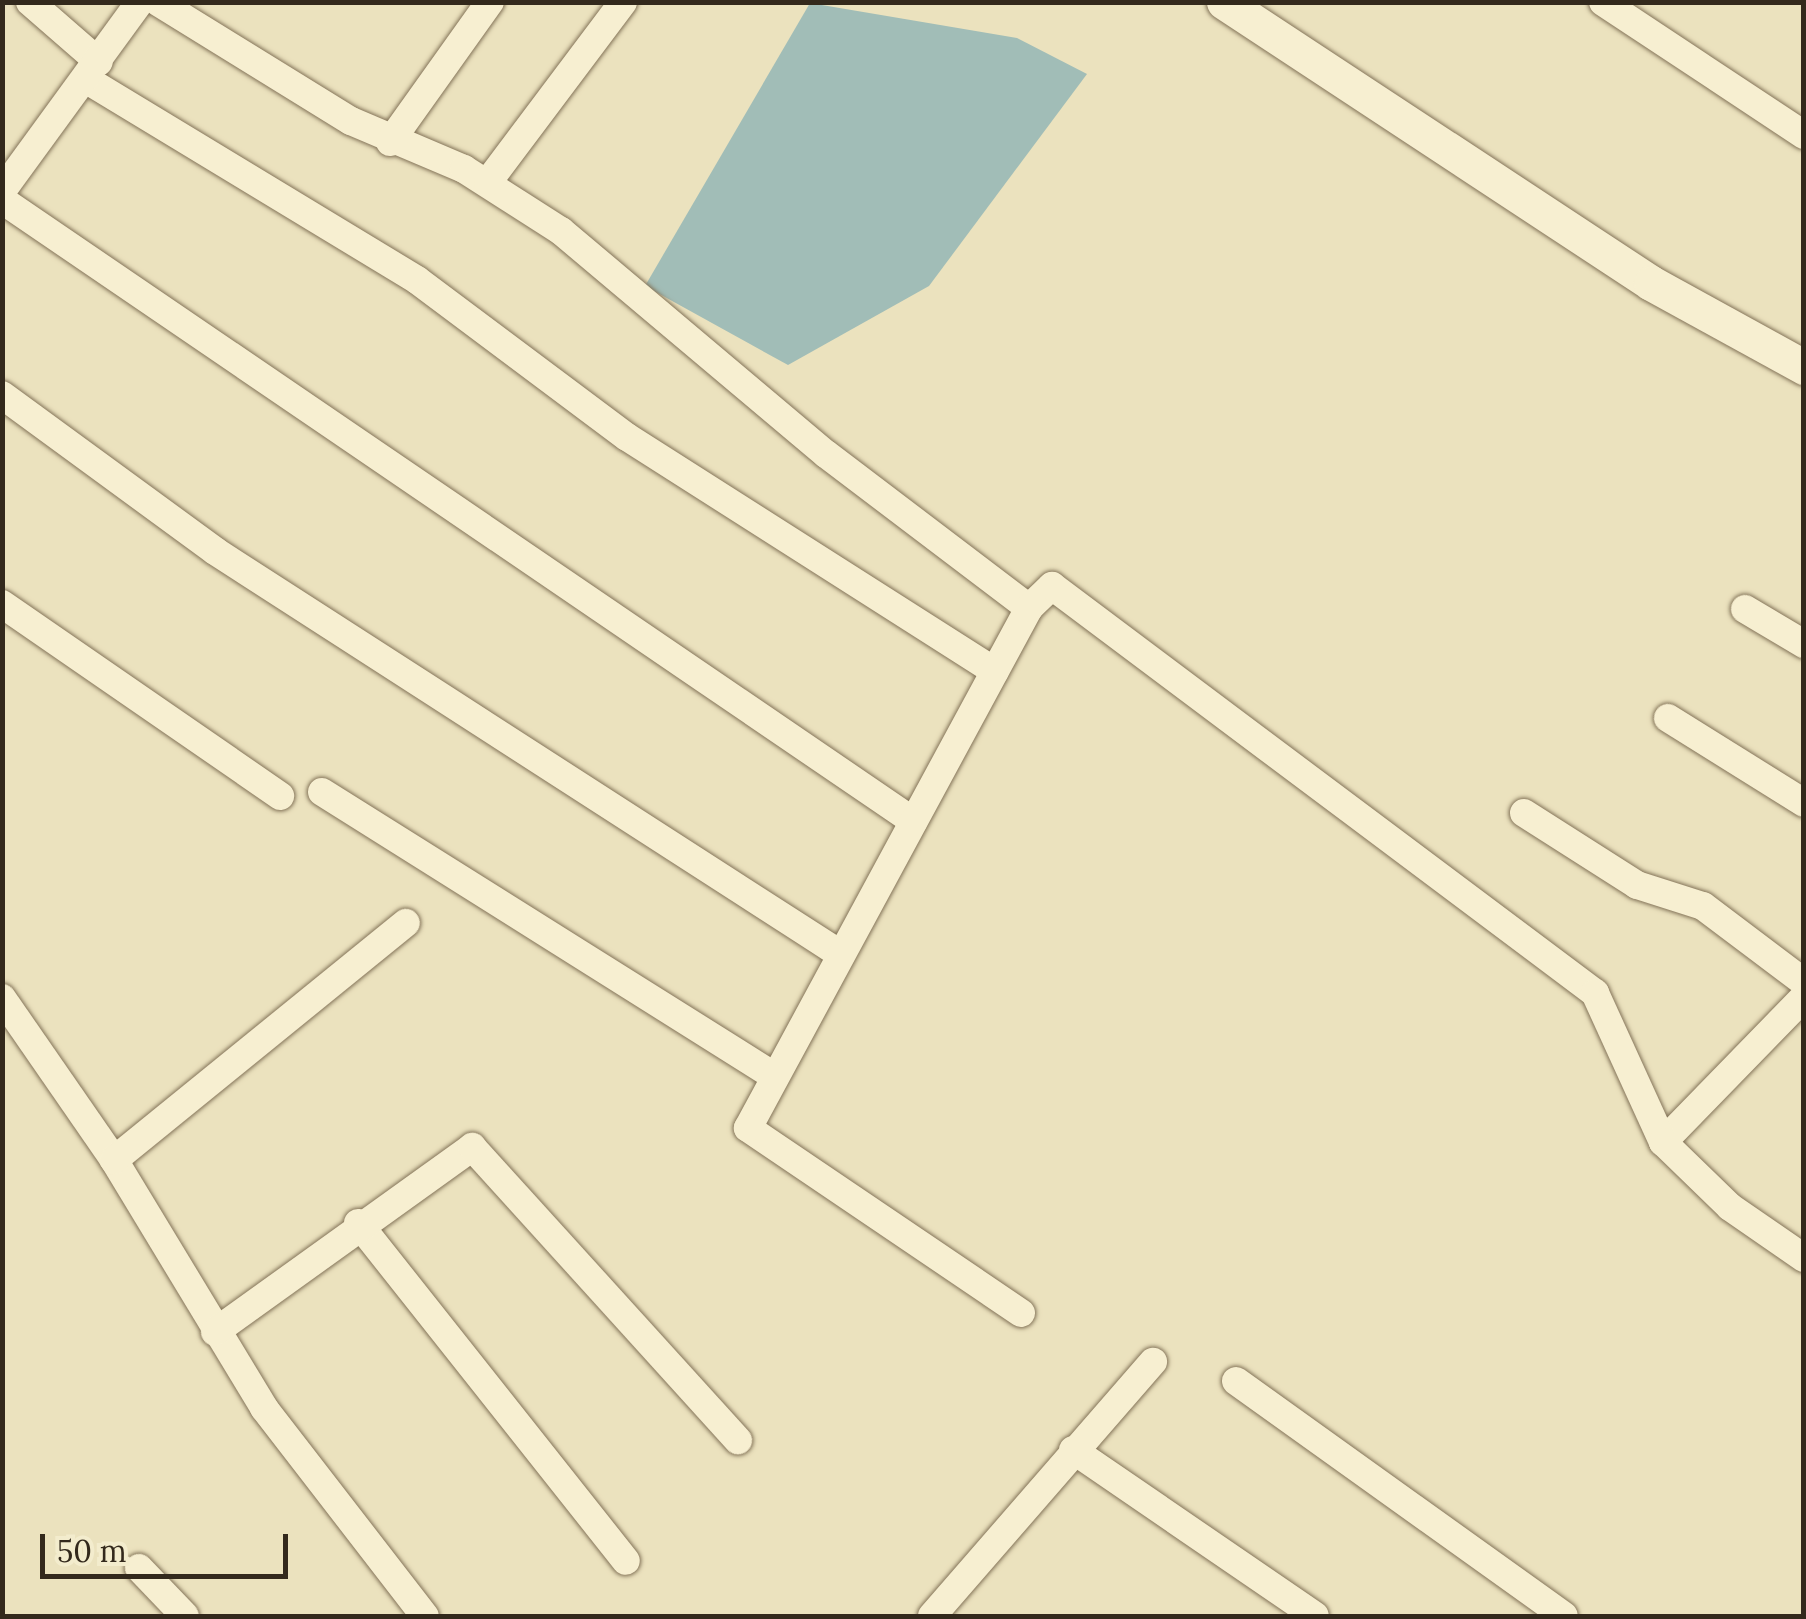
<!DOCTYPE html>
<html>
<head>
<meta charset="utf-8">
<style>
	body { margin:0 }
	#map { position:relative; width:1806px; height:1619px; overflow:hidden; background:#ebe2be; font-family:Lora,serif }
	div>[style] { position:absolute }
	.water>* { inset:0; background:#a1bdb7 }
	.roads { filter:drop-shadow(0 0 2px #837358) drop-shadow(0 0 2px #837358) }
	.minor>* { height:28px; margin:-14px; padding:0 14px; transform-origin:14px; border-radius:14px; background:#f7efd1 }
	.tertiary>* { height:35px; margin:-17.5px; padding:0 17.5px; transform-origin:17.5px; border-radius:17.5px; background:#f7efd1 }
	span { translate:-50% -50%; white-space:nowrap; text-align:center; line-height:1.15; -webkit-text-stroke:9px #f3eccd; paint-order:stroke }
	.frame { position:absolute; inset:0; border:5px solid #33291c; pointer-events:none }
	.scale { position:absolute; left:40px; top:1534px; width:248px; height:45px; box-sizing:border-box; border:5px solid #33291c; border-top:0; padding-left:12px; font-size:30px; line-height:35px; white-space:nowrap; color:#33291c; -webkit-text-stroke:8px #f3eccd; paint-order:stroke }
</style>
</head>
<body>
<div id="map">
	<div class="water">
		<div style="clip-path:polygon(810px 3px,1017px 38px,1087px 74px,929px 286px,788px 365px,645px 286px)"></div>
	</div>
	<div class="roads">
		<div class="minor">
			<div style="left:30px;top:2px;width:91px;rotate:41deg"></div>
			<div style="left:158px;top:2px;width:227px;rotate:31.7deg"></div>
			<div style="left:351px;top:121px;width:123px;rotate:23deg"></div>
			<div style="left:464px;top:169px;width:115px;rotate:32.6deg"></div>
			<div style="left:561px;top:231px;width:346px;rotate:40.1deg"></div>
			<div style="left:826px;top:454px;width:255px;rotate:37.2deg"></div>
			<div style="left:1603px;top:2px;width:241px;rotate:33.5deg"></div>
			<div style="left:87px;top:80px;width:386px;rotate:31.2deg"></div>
			<div style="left:417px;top:280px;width:262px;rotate:36.8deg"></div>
			<div style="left:627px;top:437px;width:436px;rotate:32.5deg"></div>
			<div style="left:390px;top:142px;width:172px;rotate:-54.5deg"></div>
			<div style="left:488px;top:182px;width:225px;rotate:-53.1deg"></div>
			<div style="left:2px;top:191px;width:234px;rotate:-53.9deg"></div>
			<div style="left:2px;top:200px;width:1103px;rotate:34.28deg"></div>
			<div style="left:2px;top:395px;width:264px;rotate:36.2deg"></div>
			<div style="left:215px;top:551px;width:744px;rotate:32.81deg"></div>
			<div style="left:2px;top:604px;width:338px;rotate:34.6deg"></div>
			<div style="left:1745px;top:609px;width:69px;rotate:30.7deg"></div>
			<div style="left:1668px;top:718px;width:160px;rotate:32deg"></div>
			<div style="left:322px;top:792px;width:534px;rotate:32.14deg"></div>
			<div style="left:1524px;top:813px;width:134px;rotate:32.5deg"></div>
			<div style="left:1637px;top:885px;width:69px;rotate:17.7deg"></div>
			<div style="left:1703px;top:906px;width:126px;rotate:37deg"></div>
			<div style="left:2px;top:998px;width:197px;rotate:55.3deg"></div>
			<div style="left:114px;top:1160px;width:290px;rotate:58.8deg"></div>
			<div style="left:264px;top:1408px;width:263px;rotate:52.3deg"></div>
			<div style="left:1663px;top:1142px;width:202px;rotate:-45.8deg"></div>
			<div style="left:114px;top:1160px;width:376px;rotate:-39.1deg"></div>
			<div style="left:358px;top:1223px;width:431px;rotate:51.6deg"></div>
			<div style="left:1021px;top:1313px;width:330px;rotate:-145.9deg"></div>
			<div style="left:748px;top:1128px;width:591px;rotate:-61.61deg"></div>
			<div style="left:1029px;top:608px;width:32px;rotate:-44deg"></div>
			<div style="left:1052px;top:586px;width:679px;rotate:36.85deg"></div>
			<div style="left:1595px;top:993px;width:164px;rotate:65.5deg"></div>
			<div style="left:1663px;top:1142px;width:93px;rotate:44.1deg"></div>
			<div style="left:1730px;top:1207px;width:90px;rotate:34.6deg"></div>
			<div style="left:215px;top:1332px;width:317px;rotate:-35.7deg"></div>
			<div style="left:472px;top:1147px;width:396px;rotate:47.8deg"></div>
			<div style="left:1236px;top:1381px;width:403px;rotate:35.6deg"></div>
			<div style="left:1073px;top:1450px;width:293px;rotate:34.4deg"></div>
			<div style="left:139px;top:1568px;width:66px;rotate:46.2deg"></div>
			<div style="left:932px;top:1616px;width:337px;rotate:-49deg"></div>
		</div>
		<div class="tertiary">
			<div style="left:1224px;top:2px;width:511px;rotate:33.35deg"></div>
			<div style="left:1651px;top:283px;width:175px;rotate:28.8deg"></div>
		</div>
	</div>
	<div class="frame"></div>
	<div class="scale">50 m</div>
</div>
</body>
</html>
